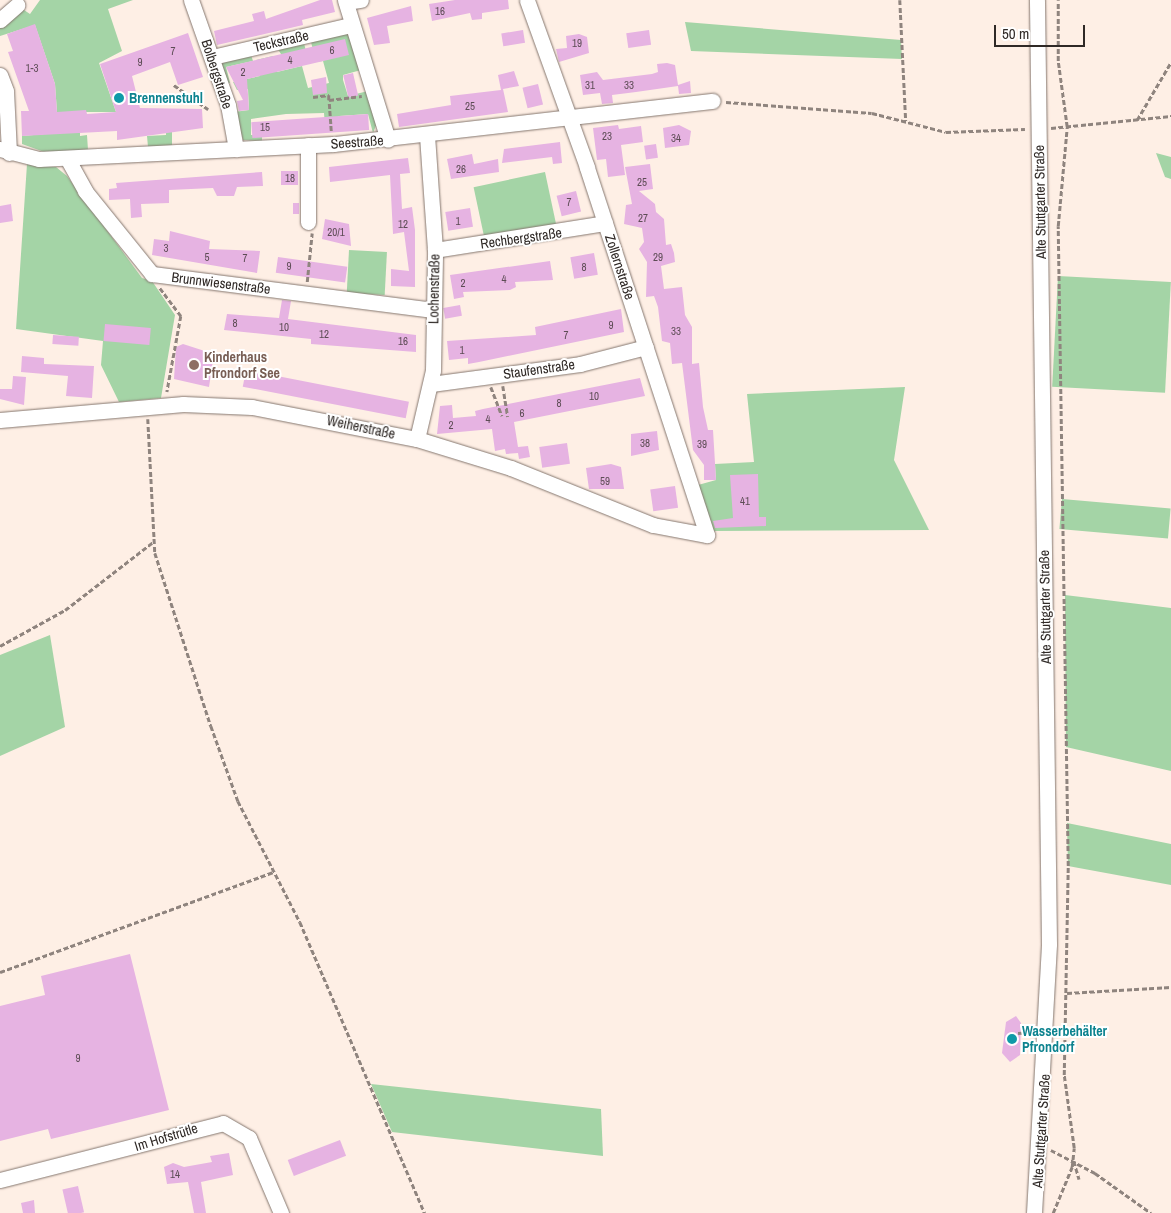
<!DOCTYPE html>
<html>
<head>
<meta charset="utf-8">
<style>
	body { margin:0 }
	#map { position:relative; width:1171px; height:1213px; overflow:hidden; background:#feefe5; font-family:"Archivo Narrow",sans-serif }
	div>[style] { position:absolute }
	.green>* { inset:0; background:#a4d4a6; transform-origin:0 0 }
	.building>* { inset:0; background:#e6b3e2; transform-origin:0 0 }
	.path>* { height:2.5px; margin-top:-1.25px; transform-origin:0; background:repeating-linear-gradient(90deg,#8f847e 0 5px,transparent 0 7.5px) }
	.roads { filter:drop-shadow(0 0 1px #85776f) drop-shadow(0 0 1px #85776f) }
	.minor>* { height:15px; margin:-7.5px; padding:0 7.5px; transform-origin:7.5px; border-radius:7.5px; background:#fff }
	.dots>* { width:14px; height:14px; translate:-50% -50%; box-sizing:border-box; border:2px solid #fff; border-radius:50% }
	span { translate:-50% -50%; white-space:nowrap; text-align:center; line-height:1.15; -webkit-text-stroke:4px #fff; paint-order:stroke }
	.number-label { font-size:11px; color:#5d4c55 }
	.number-label span { -webkit-text-stroke-width:0 }
	.street-label { font-size:14px; color:#2f2926 }
	.culture-label { font-size:14px; color:#0d838f; font-weight:700 }
	.left { translate:0 -50%; text-align:left }
	.education-label { font-size:14px; color:#785e54; font-weight:700 }
	.scale { position:absolute; left:994px; top:25px; width:91px; height:22px; box-sizing:border-box; border:2px solid #2f2926; border-top:0; padding-left:6px; font-size:15px; line-height:18px; white-space:nowrap; color:#2f2926; -webkit-text-stroke:4px #fff; paint-order:stroke }
</style>
</head>
<body>
<div id="map">
	<div class="green">
		<div style="clip-path:polygon(40px 0,133px 0,108px 9px,122px 51px,99px 63px,116px 112px,57px 112px,55px 84px,35px 25px,0 36px,0 27px,21px 8px,30px 14px)"></div>
		<div style="clip-path:polygon(685px 22px,901px 40px,902px 59px,691px 51px)"></div>
		<div style="clip-path:polygon(346px 29px,361px 70px,343px 75px,343px 80px,348px 96px,368px 91px,377px 123px,373px 133px,368px 114px,339px 116px,325px 126px,324px 113px,286px 114px,251px 119px,251px 135px,262px 135px,262px 141px,243px 140px,234px 112px,249px 110px,248px 89px,237px 90px,233px 82px,260px 76px,256px 60px,273px 56px,277px 72px,302px 66px,308px 88px,329px 83px,323px 61px,316px 62px,311px 42px)"></div>
		<div style="clip-path:polygon(304px 43px,309px 64px,281px 54px,275px 45px)"></div>
		<div style="clip-path:polygon(250px 52px,253px 61px,226px 67px,230px 83px,223px 84px,218px 61px)"></div>
		<div style="clip-path:polygon(166px 130px,172px 130px,172px 146px,148px 147px,147px 136px,166px 135px)"></div>
		<div style="clip-path:polygon(80px 131px,80px 136px,87px 135px,88px 150px,47px 153px,22px 144px,22px 136px)"></div>
		<div style="clip-path:polygon(1156px 153px,1171px 157px,1171px 179px,1165px 177px)"></div>
		<div style="clip-path:polygon(27px 164px,56px 167px,67px 176px,142px 278px,152px 281px,175px 315px,161px 398px,119px 402px,101px 365px,103px 341px,16px 329px)"></div>
		<div style="left:545px;top:172px;width:56px;height:73px;rotate:78deg"></div>
		<div style="left:349px;top:250px;width:38px;height:43px;rotate:3deg"></div>
		<div style="left:1058px;top:276px;width:113px;height:111px;rotate:3deg"></div>
		<div style="clip-path:polygon(905px 387px,894px 460px,929px 530px,713px 531px,698px 485px,716px 480px,715px 464px,754px 462px,747px 394px)"></div>
		<div style="left:1062px;top:499px;width:109px;height:30px;rotate:5deg"></div>
		<div style="clip-path:polygon(1065px 595px,1171px 608px,1171px 771px,1066px 747px)"></div>
		<div style="clip-path:polygon(50px 635px,65px 727px,0 756px,0 655px)"></div>
		<div style="clip-path:polygon(1067px 823px,1171px 844px,1171px 885px,1068px 866px)"></div>
		<div style="clip-path:polygon(371px 1084px,601px 1109px,603px 1156px,392px 1132px)"></div>
	</div>
	<div class="building">
		<div style="clip-path:polygon(320px 0,332px 0,335px 12px,302px 20px,303px 25px,217px 45px,214px 31px,254px 21px,252px 14px,264px 11px,266px 19px)"></div>
		<div style="clip-path:polygon(455px 0,508px 0,509px 9px,482px 13px,482px 19px,472px 20px,470px 13px,432px 21px,429px 4px)"></div>
		<div style="clip-path:polygon(411px 6px,413px 21px,387px 26px,390px 43px,374px 45px,367px 18px)"></div>
		<div style="clip-path:polygon(35px 24px,55px 84px,57px 112px,86px 110px,87px 114px,116px 112px,100px 64px,188px 33px,203px 77px,178px 85px,170px 62px,132px 76px,140px 108px,202px 109px,203px 128px,117px 140px,117px 131px,22px 136px,21px 111px,29px 111px,8px 52px,13px 51px,7px 34px)"></div>
		<div style="left:523px;top:30px;width:13px;height:22px;rotate:81deg"></div>
		<div style="left:649px;top:30px;width:15px;height:23px;rotate:82deg"></div>
		<div style="clip-path:polygon(579px 34px,587px 37px,589px 53px,559px 62px,556px 49px,567px 48px,566px 36px)"></div>
		<div style="clip-path:polygon(345px 39px,349px 55px,247px 79px,249px 110px,239px 111px,237px 101px,243px 100px,226px 67px)"></div>
		<div style="clip-path:polygon(667px 63px,675px 65px,678px 85px,690px 81px,691px 93px,679px 94px,678px 86px,636px 92px,612px 95px,613px 103px,602px 104px,600px 93px,583px 95px,580px 75px,597px 72px,603px 80px,652px 74px,658px 72px,657px 64px)"></div>
		<div style="clip-path:polygon(514px 71px,519px 86px,503px 89px,508px 112px,399px 127px,397px 114px,451px 105px,450px 96px,501px 90px,498px 75px)"></div>
		<div style="left:353px;top:73px;width:23px;height:10px;rotate:77deg"></div>
		<div style="clip-path:polygon(326px 77px,327px 93px,313px 95px,311px 80px)"></div>
		<div style="left:538px;top:84px;width:21px;height:16px;rotate:76deg"></div>
		<div style="left:368px;top:114px;width:16px;height:117px;rotate:86deg"></div>
		<div style="clip-path:polygon(618px 125px,619px 129px,641px 126px,643px 142px,621px 145px,625px 175px,608px 177px,606px 159px,597px 160px,593px 128px)"></div>
		<div style="clip-path:polygon(679px 125px,691px 131px,689px 145px,665px 148px,663px 128px)"></div>
		<div style="clip-path:polygon(560px 142px,562px 163px,553px 164px,552px 157px,502px 163px,504px 149px)"></div>
		<div style="left:656px;top:144px;width:14px;height:12px;rotate:82deg"></div>
		<div style="clip-path:polygon(472px 154px,474px 164px,498px 159px,499px 172px,451px 179px,447px 159px)"></div>
		<div style="clip-path:polygon(408px 158px,410px 173px,400px 174px,402px 209px,412px 207px,415px 230px,415px 287px,391px 286px,391px 269px,409px 271px,404px 232px,393px 234px,390px 175px,330px 182px,329px 167px)"></div>
		<div style="clip-path:polygon(650px 164px,653px 189px,639px 191px,655px 204px,656px 212px,664px 219px,666px 245px,671px 244px,674px 253px,675px 262px,661px 266px,664px 289px,682px 287px,685px 315px,692px 327px,692px 364px,699px 363px,703px 407px,708px 430px,713px 430px,716px 480px,704px 480px,704px 465px,693px 450px,682px 363px,672px 364px,670px 343px,662px 341px,658px 307px,654px 296px,646px 297px,647px 262px,639px 249px,644px 242px,642px 228px,624px 224px,626px 205px,632px 204px,625px 167px)"></div>
		<div style="left:281px;top:171px;width:17px;height:14px"></div>
		<div style="clip-path:polygon(262px 172px,263px 186px,237px 187px,234px 196px,217px 196px,213px 188px,169px 190px,169px 203px,141px 204px,142px 217px,131px 218px,130px 199px,109px 200px,109px 189px,117px 188px,116px 183px)"></div>
		<div style="left:576px;top:191px;width:21px;height:20px;rotate:76deg"></div>
		<div style="left:293px;top:203px;width:6px;height:11px"></div>
		<div style="clip-path:polygon(11px 204px,13px 221px,0 223px,0 206px)"></div>
		<div style="left:470px;top:208px;width:19px;height:25px;rotate:81deg"></div>
		<div style="clip-path:polygon(325px 219px,349px 224px,351px 246px,322px 239px)"></div>
		<div style="clip-path:polygon(170px 231px,210px 241px,209px 249px,260px 251px,257px 273px,152px 255px,154px 239px,169px 241px)"></div>
		<div style="left:594px;top:253px;width:22px;height:24px;rotate:80deg"></div>
		<div style="left:278px;top:257px;width:70px;height:16px;rotate:8deg"></div>
		<div style="clip-path:polygon(550px 261px,553px 280px,515px 282px,516px 287px,510px 290px,463px 292px,464px 297px,454px 299px,450px 275px)"></div>
		<div style="clip-path:polygon(282px 300px,291px 301px,288px 319px,416px 335px,416px 352px,311px 344px,311px 339px,224px 330px,227px 314px,279px 318px)"></div>
		<div style="left:460px;top:305px;width:11px;height:17px;rotate:80deg"></div>
		<div style="clip-path:polygon(621px 309px,624px 332px,479px 362px,468px 364px,468px 358px,449px 360px,447px 341px,536px 335px,535px 327px)"></div>
		<div style="left:105px;top:324px;width:46px;height:17px;rotate:5deg"></div>
		<div style="left:53px;top:335px;width:26px;height:9px;rotate:4deg"></div>
		<div style="clip-path:polygon(183px 344px,214px 354px,209px 387px,174px 379px,176px 347px)"></div>
		<div style="clip-path:polygon(22px 356px,44px 358px,44px 364px,94px 366px,92px 398px,66px 396px,68px 376px,21px 372px)"></div>
		<div style="left:246px;top:370px;width:166px;height:17px;rotate:11deg"></div>
		<div style="clip-path:polygon(13px 376px,26px 377px,24px 405px,0 399px,0 389px,12px 389px)"></div>
		<div style="clip-path:polygon(640px 378px,645px 396px,514px 422px,518px 447px,528px 446px,530px 457px,519px 459px,518px 453px,506px 454px,505px 449px,495px 451px,492px 429px,437px 434px,440px 406px,452px 405px,453px 418px,476px 416px,475px 411px,483px 409px)"></div>
		<div style="clip-path:polygon(657px 431px,659px 450px,631px 456px,631px 434px)"></div>
		<div style="left:567px;top:443px;width:21px;height:28px;rotate:82deg"></div>
		<div style="clip-path:polygon(611px 464px,621px 467px,624px 489px,589px 489px,586px 468px)"></div>
		<div style="clip-path:polygon(758px 474px,759px 517px,766px 517px,766px 526px,715px 528px,713px 521px,733px 518px,730px 475px)"></div>
		<div style="left:675px;top:486px;width:22px;height:25px;rotate:82deg"></div>
		<div style="clip-path:polygon(130px 954px,169px 1110px,51px 1139px,48px 1129px,0 1141px,0 1006px,45px 995px,41px 976px)"></div>
		<div style="clip-path:polygon(1016px 1016px,1021px 1023px,1020px 1055px,1010px 1062px,1002px 1053px,1006px 1022px)"></div>
		<div style="left:340px;top:1140px;width:17px;height:56px;rotate:69deg"></div>
		<div style="clip-path:polygon(229px 1153px,233px 1175px,201px 1182px,206px 1213px,194px 1213px,188px 1182px,167px 1184px,164px 1167px,173px 1163px,184px 1167px,212px 1162px,210px 1156px)"></div>
		<div style="left:78px;top:1186px;width:27px;height:16px;rotate:77deg"></div>
		<div style="clip-path:polygon(34px 1200px,35px 1213px,23px 1213px,21px 1203px)"></div>
	</div>
	<div class="path">
		<div style="left:900px;top:0;width:121px;rotate:87.2deg"></div>
		<div style="left:174px;top:85px;width:42px;rotate:35.2deg"></div>
		<div style="left:313px;top:97px;width:16px;rotate:-7deg"></div>
		<div style="left:329px;top:95px;width:5px;rotate:90deg"></div>
		<div style="left:726px;top:102px;width:146px;rotate:4.3deg"></div>
		<div style="left:872px;top:113px;width:76px;rotate:14.4deg"></div>
		<div style="left:946px;top:132px;width:79px;rotate:-2.2deg"></div>
		<div style="left:1137px;top:120px;width:67px;rotate:-59.6deg"></div>
		<div style="left:1051px;top:128px;width:121px;rotate:-5.7deg"></div>
		<div style="left:331px;top:131px;width:31px;rotate:-94deg"></div>
		<div style="left:329px;top:100px;width:33px;rotate:-7deg"></div>
		<div style="left:307px;top:282px;width:49px;rotate:-84.2deg"></div>
		<div style="left:160px;top:288px;width:35px;rotate:53deg"></div>
		<div style="left:181px;top:316px;width:77px;rotate:100.4deg"></div>
		<div style="left:503px;top:386px;width:31px;rotate:81deg"></div>
		<div style="left:491px;top:387px;width:31px;rotate:69deg"></div>
		<div style="left:148px;top:419px;width:134px;rotate:87deg"></div>
		<div style="left:155px;top:553px;width:182px;rotate:72.1deg"></div>
		<div style="left:211px;top:726px;width:80px;rotate:70.2deg"></div>
		<div style="left:238px;top:801px;width:136px;rotate:62.9deg"></div>
		<div style="left:300px;top:922px;width:317px;rotate:66.8deg"></div>
		<div style="left:0;top:646px;width:74px;rotate:-29deg"></div>
		<div style="left:65px;top:610px;width:111px;rotate:-37.7deg"></div>
		<div style="left:0;top:972px;width:291px;rotate:-20.1deg"></div>
		<div style="left:1067px;top:993px;width:104px;rotate:-3.3deg"></div>
		<div style="left:1018px;top:1033px;width:13px;rotate:-4deg"></div>
		<div style="left:1051px;top:1150px;width:50px;rotate:27.6deg"></div>
		<div style="left:1095px;top:1173px;width:69px;rotate:35.5deg"></div>
		<div style="left:1074px;top:1161px;width:19px;rotate:74deg"></div>
		<div style="left:1053px;top:1213px;width:50px;rotate:-67.6deg"></div>
		<div style="left:1072px;top:1167px;width:19px;rotate:-84deg"></div>
		<div style="left:1074px;top:1148px;width:74px;rotate:-97.8deg"></div>
		<div style="left:1064px;top:1075px;width:209px;rotate:-88.9deg"></div>
		<div style="left:1068px;top:866px;width:640px;rotate:-90.9deg"></div>
		<div style="left:1058px;top:226px;width:99px;rotate:-84.8deg"></div>
		<div style="left:1067px;top:127px;width:67px;rotate:-97.8deg"></div>
		<div style="left:1058px;top:61px;width:61px;rotate:-90deg"></div>
	</div>
	<div class="roads">
		<div class="minor">
			<div style="left:191px;top:0;width:111px;rotate:70.6deg"></div>
			<div style="left:228px;top:105px;width:45px;rotate:79.7deg"></div>
			<div style="left:345px;top:0;width:146px;rotate:72.9deg"></div>
			<div style="left:346px;top:2px;width:15px;rotate:-8deg"></div>
			<div style="left:0;top:20px;width:23px;rotate:-41deg"></div>
			<div style="left:212px;top:57px;width:143px;rotate:-13deg"></div>
			<div style="left:0;top:75px;width:17px;rotate:69deg"></div>
			<div style="left:6px;top:91px;width:62px;rotate:87.2deg"></div>
			<div style="left:308px;top:145px;width:77px;rotate:90deg"></div>
			<div style="left:0;top:149px;width:40px;rotate:14.4deg"></div>
			<div style="left:39px;top:159px;width:295px;rotate:-2.9deg"></div>
			<div style="left:334px;top:144px;width:381px;rotate:-6.5deg"></div>
			<div style="left:67px;top:158px;width:38px;rotate:61deg"></div>
			<div style="left:85px;top:191px;width:107px;rotate:51.1deg"></div>
			<div style="left:152px;top:274px;width:284px;rotate:7.3deg"></div>
			<div style="left:435px;top:250px;width:172px;rotate:-9deg"></div>
			<div style="left:431px;top:384px;width:150px;rotate:-7.6deg"></div>
			<div style="left:580px;top:364px;width:68px;rotate:-14.4deg"></div>
			<div style="left:0;top:420px;width:184px;rotate:-5deg"></div>
			<div style="left:183px;top:404px;width:69px;rotate:2.5deg"></div>
			<div style="left:252px;top:407px;width:168px;rotate:11deg"></div>
			<div style="left:417px;top:439px;width:98px;rotate:17.1deg"></div>
			<div style="left:511px;top:468px;width:153px;rotate:21.9deg"></div>
			<div style="left:653px;top:525px;width:55px;rotate:10.5deg"></div>
			<div style="left:707px;top:535px;width:387px;rotate:-108.1deg"></div>
			<div style="left:587px;top:167px;width:177px;rotate:-109.8deg"></div>
			<div style="left:417px;top:439px;width:71px;rotate:-76.9deg"></div>
			<div style="left:433px;top:370px;width:120px;rotate:-89deg"></div>
			<div style="left:435px;top:250px;width:114px;rotate:-94deg"></div>
			<div style="left:0;top:1180px;width:230px;rotate:-14.3deg"></div>
			<div style="left:223px;top:1123px;width:30px;rotate:30deg"></div>
			<div style="left:249px;top:1138px;width:82px;rotate:66.9deg"></div>
			<div style="left:1034px;top:1213px;width:269px;rotate:-86.8deg"></div>
			<div style="left:1049px;top:944px;width:944px;rotate:-90.73deg"></div>
		</div>
	</div>
	<div class="dots">
		<div style="left:119px;top:98px;background:#0f9aa8"></div>
		<div style="left:194px;top:365px;background:#8d6e63"></div>
		<div style="left:1012px;top:1039px;background:#0f9aa8"></div>
	</div>
	<div class="number-label">
		<span style="left:440px;top:11px">16</span>
		<span style="left:577px;top:43px">19</span>
		<span style="left:332px;top:50px">6</span>
		<span style="left:173px;top:51px">7</span>
		<span style="left:290px;top:60px">4</span>
		<span style="left:140px;top:62px">9</span>
		<span style="left:32px;top:68px">1-3</span>
		<span style="left:243px;top:72px">2</span>
		<span style="left:590px;top:85px">31</span>
		<span style="left:629px;top:85px">33</span>
		<span style="left:470px;top:106px">25</span>
		<span style="left:265px;top:127px">15</span>
		<span style="left:607px;top:136px">23</span>
		<span style="left:676px;top:138px">34</span>
		<span style="left:461px;top:169px">26</span>
		<span style="left:290px;top:178px">18</span>
		<span style="left:642px;top:182px">25</span>
		<span style="left:569px;top:202px">7</span>
		<span style="left:643px;top:218px">27</span>
		<span style="left:458px;top:221px">1</span>
		<span style="left:403px;top:224px">12</span>
		<span style="left:336px;top:232px">20/1</span>
		<span style="left:166px;top:248px">3</span>
		<span style="left:207px;top:257px">5</span>
		<span style="left:658px;top:257px">29</span>
		<span style="left:245px;top:258px">7</span>
		<span style="left:289px;top:266px">9</span>
		<span style="left:584px;top:267px">8</span>
		<span style="left:504px;top:279px">4</span>
		<span style="left:463px;top:283px">2</span>
		<span style="left:235px;top:323px">8</span>
		<span style="left:611px;top:325px">9</span>
		<span style="left:284px;top:327px">10</span>
		<span style="left:676px;top:331px">33</span>
		<span style="left:324px;top:334px">12</span>
		<span style="left:566px;top:335px">7</span>
		<span style="left:403px;top:341px">16</span>
		<span style="left:462px;top:350px">1</span>
		<span style="left:594px;top:396px">10</span>
		<span style="left:559px;top:403px">8</span>
		<span style="left:522px;top:413px">6</span>
		<span style="left:488px;top:419px">4</span>
		<span style="left:451px;top:425px">2</span>
		<span style="left:645px;top:443px">38</span>
		<span style="left:702px;top:444px">39</span>
		<span style="left:605px;top:481px">59</span>
		<span style="left:745px;top:501px">41</span>
		<span style="left:78px;top:1058px">9</span>
		<span style="left:175px;top:1174px">14</span>
	</div>
	<div class="street-label">
		<span style="left:281px;top:41px;rotate:-13deg">Teckstraße</span>
		<span style="left:217px;top:74px;rotate:72deg">Bolbergstraße</span>
		<span style="left:357px;top:142px;rotate:-4deg">Seestraße</span>
		<span style="left:1040px;top:202px;rotate:-91deg">Alte Stuttgarter Straße</span>
		<span style="left:521px;top:238px;rotate:-8deg">Rechbergstraße</span>
		<span style="left:620px;top:267px;rotate:72deg">Zollernstraße</span>
		<span style="left:221px;top:283px;rotate:7deg">Brunnwiesenstraße</span>
		<span style="left:434px;top:289px;rotate:-89deg">Lochenstraße</span>
		<span style="left:539px;top:369px;rotate:-8deg">Staufenstraße</span>
		<span style="left:361px;top:427px;rotate:12deg">Weiherstraße</span>
		<span style="left:1045px;top:607px;rotate:-91deg">Alte Stuttgarter Straße</span>
		<span style="left:1041px;top:1131px;rotate:-86deg">Alte Stuttgarter Straße</span>
		<span style="left:166px;top:1137px;rotate:-17deg">Im Hofstrütle</span>
	</div>
	<div class="culture-label">
		<span class="left" style="left:129px;top:98px">Brennenstuhl</span>
		<span class="left" style="left:1022px;top:1039px">Wasserbehälter<br>Pfrondorf</span>
	</div>
	<div class="education-label">
		<span class="left" style="left:204px;top:365px">Kinderhaus<br>Pfrondorf See</span>
	</div>
	<div class="scale">50 m</div>
</div>
</body>
</html>
